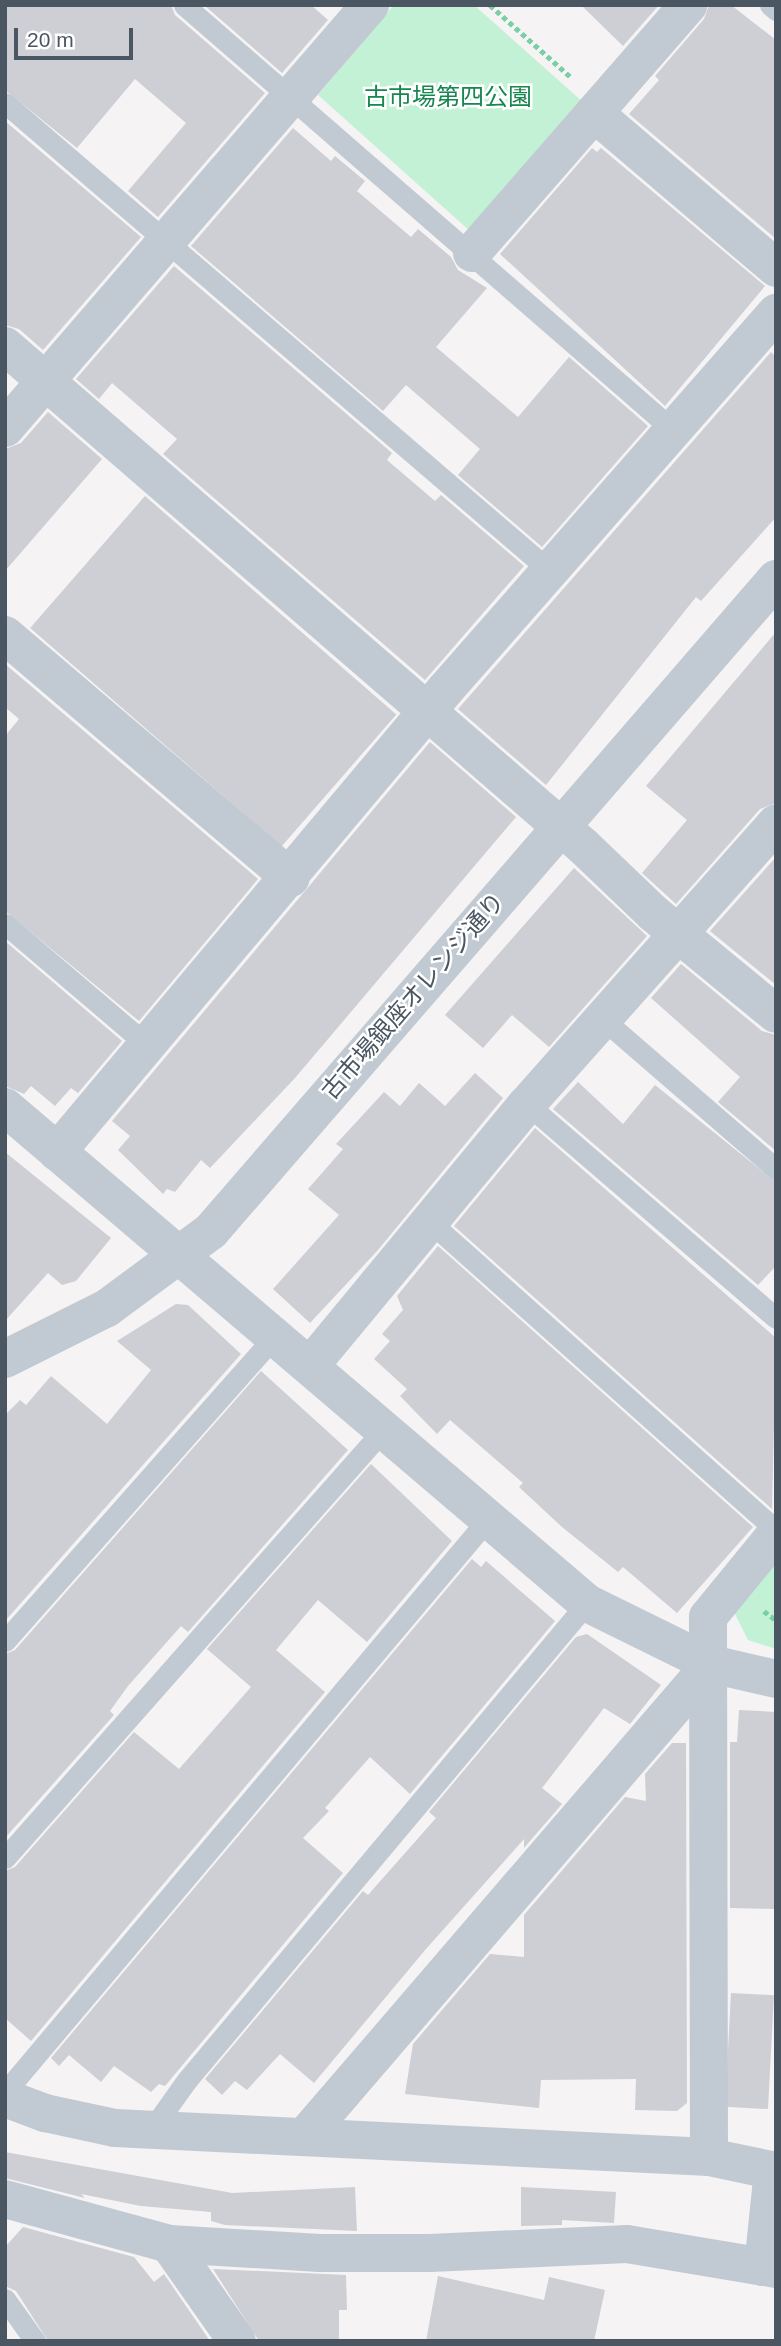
<!DOCTYPE html>
<html>
<head>
<meta charset="utf-8">
<style>
	body { margin:0 }
	#map { position:relative; width:781px; height:2346px; overflow:hidden; background:#f5f3f3; font-family:Arial,"Noto Sans JP",sans-serif }
	div>[style] { position:absolute }
	.green>* { inset:0; background:#c3f1d5 }
	.building>* { inset:0; background:#cdcfd5; transform-origin:0 0 }
	.path>* { height:4.5px; margin-top:-2.25px; transform-origin:0; background:repeating-linear-gradient(90deg,#7ad0a6 0 5px,transparent 0 8.5px) }
	.service>* { height:21px; margin:-10.5px; padding:0 10.5px; transform-origin:10.5px; border-radius:10.5px; background:#c1cad2 }
	.minor>* { height:38px; margin:-19px; padding:0 19px; transform-origin:19px; border-radius:19px; background:#c1cad2 }
	.tertiary>* { height:38px; margin:-19px; padding:0 19px; transform-origin:19px; border-radius:19px; background:#c1cad2 }
	span { translate:-50% -50%; white-space:nowrap; text-align:center; line-height:1.15; -webkit-text-stroke:5px #fff; paint-order:stroke }
	.park-label { font-size:24px; color:#17864f }
	.street-label { font-size:24px; color:#4a5661 }
	.frame { position:absolute; inset:0; border:7px solid #4a5661; pointer-events:none }
	.scale { position:absolute; left:14px; top:28px; width:119px; height:32px; box-sizing:border-box; border:4px solid #4a5661; border-top:0; padding-left:9px; font-size:21px; line-height:24px; white-space:nowrap; color:#4a5661; -webkit-text-stroke:5px #fff; paint-order:stroke }
</style>
</head>
<body>
<div id="map">
	<div class="green">
		<div style="clip-path:polygon(394px 5px,474px 5px,584px 103px,471px 232px,318px 95px)"></div>
		<div style="clip-path:polygon(776px 1559px,776px 1649px,748px 1640px,733px 1610px)"></div>
	</div>
	<div class="building">
		<div style="clip-path:polygon(5px 5px,171px 5px,175px 15px,265px 93px,158px 217px,128px 191px,186px 123px,135px 79px,77px 148px,5px 90px)"></div>
		<div style="clip-path:polygon(204px 5px,311px 5px,328px 20px,282px 73px)"></div>
		<div style="clip-path:polygon(581px 5px,659px 5px,623px 46px)"></div>
		<div style="clip-path:polygon(709px 5px,731px 5px,776px 40px,776px 239px,629px 114px,659px 80px,655px 76px,704px 19px)"></div>
		<div style="clip-path:polygon(5px 121px,141px 237px,43px 350px,19px 329px,5px 325px)"></div>
		<div style="clip-path:polygon(293px 128px,331px 161px,335px 156px,365px 181px,357px 191px,411px 237px,418px 229px,451px 257px,458px 270px,487px 288px,436px 347px,518px 417px,569px 357px,648px 426px,542px 547px,458px 475px,480px 449px,406px 385px,383px 411px,191px 246px)"></div>
		<div style="clip-path:polygon(592px 148px,597px 152px,601px 148px,765px 286px,665px 406px,500px 254px)"></div>
		<div style="clip-path:polygon(174px 266px,392px 453px,387px 460px,435px 501px,441px 495px,524px 566px,425px 680px,163px 454px,177px 439px,112px 383px,99px 399px,76px 379px)"></div>
		<div style="clip-path:polygon(771px 352px,776px 357px,776px 517px,701px 601px,696px 597px,546px 785px,458px 709px)"></div>
		<div style="clip-path:polygon(48px 412px,102px 459px,5px 571px,5px 449px,21px 443px)"></div>
		<div style="left:145px;top:496px;width:333px;height:175px;rotate:41deg"></div>
		<div style="clip-path:polygon(776px 632px,776px 803px,760px 809px,676px 904px,642px 873px,687px 820px,646px 786px)"></div>
		<div style="clip-path:polygon(5px 664px,258px 879px,139px 1021px,5px 911px,5px 736px,19px 719px,5px 707px)"></div>
		<div style="clip-path:polygon(430px 742px,516px 817px,295px 1078px,210px 1168px,201px 1160px,175px 1192px,167px 1189px,163px 1194px,118px 1150px,130px 1136px,112px 1121px)"></div>
		<div style="clip-path:polygon(776px 857px,776px 985px,710px 931px)"></div>
		<div style="clip-path:polygon(574px 868px,647px 936px,549px 1047px,512px 1015px,483px 1048px,445px 1015px)"></div>
		<div style="clip-path:polygon(5px 941px,122px 1041px,78px 1093px,71px 1088px,55px 1106px,31px 1086px,24px 1094px,5px 1086px)"></div>
		<div style="clip-path:polygon(681px 964px,762px 1031px,776px 1035px,776px 1151px,718px 1102px,740px 1077px,651px 998px)"></div>
		<div style="clip-path:polygon(475px 1073px,503px 1098px,378px 1250px,310px 1323px,273px 1289px,339px 1215px,308px 1189px,343px 1149px,336px 1144px,384px 1092px,400px 1106px,419px 1083px,445px 1106px)"></div>
		<div style="clip-path:polygon(578px 1082px,623px 1124px,655px 1085px,776px 1182px,776px 1266px,758px 1285px,553px 1109px)"></div>
		<div style="clip-path:polygon(535px 1128px,776px 1338px,772px 1509px,454px 1226px)"></div>
		<div style="clip-path:polygon(5px 1152px,111px 1238px,76px 1281px,62px 1285px,48px 1273px,5px 1321px)"></div>
		<div style="clip-path:polygon(438px 1246px,753px 1527px,677px 1613px,623px 1567px,618px 1572px,562px 1527px,519px 1487px,523px 1483px,450px 1420px,437px 1434px,400px 1396px,407px 1389px,374px 1359px,390px 1341px,382px 1334px,403px 1310px,397px 1296px)"></div>
		<div style="clip-path:polygon(176px 1304px,188px 1305px,241px 1354px,5px 1621px,5px 1415px,20px 1400px,26px 1405px,51px 1376px,107px 1424px,151px 1370px,117px 1341px)"></div>
		<div style="clip-path:polygon(261px 1371px,348px 1450px,188px 1632px,181px 1626px,128px 1686px,110px 1711px,114px 1715px,5px 1838px,5px 1654px,15px 1650px)"></div>
		<div style="clip-path:polygon(371px 1464px,452px 1541px,367px 1642px,318px 1600px,276px 1650px,325px 1692px,31px 2041px,5px 2018px,5px 1871px,15px 1867px,134px 1732px,179px 1769px,251px 1687px,207px 1649px)"></div>
		<div style="clip-path:polygon(472px 1559px,481px 1567px,486px 1561px,555px 1621px,410px 1794px,370px 1757px,325px 1808px,329px 1811px,303px 1838px,343px 1873px,165px 2086px,159px 2084px,151px 2092px,114px 2066px,101px 2082px,69px 2055px,59px 2066px,51px 2058px)"></div>
		<div style="clip-path:polygon(587px 1634px,661px 1685px,630px 1724px,604px 1708px,542px 1788px,562px 1804px,524px 1848px,524px 1839px,426px 1949px,314px 2083px,280px 2054px,247px 2090px,235px 2081px,222px 2095px,205px 2079px,363px 1891px,368px 1895px,436px 1818px,429px 1812px,576px 1637px)"></div>
		<div style="clip-path:polygon(739px 1710px,776px 1712px,776px 1909px,730px 1908px,730px 1742px,737px 1742px)"></div>
		<div style="clip-path:polygon(672px 1743px,686px 1743px,687px 2103px,677px 2111px,635px 2110px,636px 2079px,541px 2080px,539px 2108px,405px 2094px,413px 2044px,490px 1954px,524px 1957px,524px 1915px,625px 1797px,646px 1801px,645px 1774px)"></div>
		<div style="left:731px;top:1993px;width:43px;height:114px;rotate:3deg"></div>
		<div style="clip-path:polygon(5px 2152px,232px 2193px,355px 2187px,357px 2231px,225px 2225px,211px 2221px,211px 2212px,141px 2206px,81px 2194px,85px 2198px,5px 2178px)"></div>
		<div style="clip-path:polygon(521px 2187px,616px 2192px,614px 2223px,562px 2220px,562px 2225px,521px 2226px)"></div>
		<div style="clip-path:polygon(23px 2227px,134px 2257px,154px 2282px,164px 2274px,210px 2341px,48px 2341px,16px 2291px,5px 2286px,5px 2247px)"></div>
		<div style="clip-path:polygon(213px 2269px,346px 2275px,347px 2310px,339px 2310px,339px 2341px,259px 2341px)"></div>
		<div style="clip-path:polygon(438px 2276px,544px 2300px,549px 2277px,605px 2290px,594px 2341px,426px 2341px)"></div>
	</div>
	<div class="path">
		<div style="left:490px;top:5px;width:110px;rotate:41.7deg"></div>
		<div style="left:764px;top:1611px;width:15px;rotate:37deg"></div>
	</div>
	<div class="service">
		<div style="left:184px;top:5px;width:646px;rotate:40.99deg"></div>
		<div style="left:770px;top:5px;width:8px;rotate:40deg"></div>
		<div style="left:5px;top:103px;width:718px;rotate:40.65deg"></div>
		<div style="left:5px;top:924px;width:187px;rotate:40.4deg"></div>
		<div style="left:604px;top:1020px;width:228px;rotate:40.9deg"></div>
		<div style="left:527px;top:1104px;width:328px;rotate:40.7deg"></div>
		<div style="left:429px;top:1221px;width:465px;rotate:41.7deg"></div>
		<div style="left:5px;top:1641px;width:407px;rotate:-48.5deg"></div>
		<div style="left:5px;top:1858px;width:572px;rotate:-48.54deg"></div>
		<div style="left:5px;top:2092px;width:749px;rotate:-49.87deg"></div>
		<div style="left:152px;top:2129px;width:60px;rotate:-54.5deg"></div>
		<div style="left:187px;top:2080px;width:623px;rotate:-50.02deg"></div>
		<div style="left:5px;top:2299px;width:52px;rotate:54.5deg"></div>
	</div>
	<div class="minor">
		<div style="left:594px;top:113px;width:239px;rotate:40.4deg"></div>
		<div style="left:472px;top:253px;width:329px;rotate:-48.9deg"></div>
		<div style="left:5px;top:346px;width:764px;rotate:40.86deg"></div>
		<div style="left:583px;top:846px;width:97px;rotate:43.7deg"></div>
		<div style="left:653px;top:913px;width:159px;rotate:39.4deg"></div>
		<div style="left:5px;top:428px;width:559px;rotate:-49.21deg"></div>
		<div style="left:5px;top:635px;width:375px;rotate:40.4deg"></div>
		<div style="left:57px;top:1152px;width:603px;rotate:-49.98deg"></div>
		<div style="left:445px;top:690px;width:502px;rotate:-48.72deg"></div>
		<div style="left:310px;top:1366px;width:340px;rotate:-50.4deg"></div>
		<div style="left:527px;top:1104px;width:375px;rotate:-48.4deg"></div>
		<div style="left:5px;top:2098px;width:43px;rotate:20.6deg"></div>
		<div style="left:45px;top:2113px;width:72px;rotate:12.1deg"></div>
		<div style="left:115px;top:2128px;width:595px;rotate:2.8deg"></div>
		<div style="left:709px;top:2157px;width:68px;rotate:11.8deg"></div>
		<div style="left:306px;top:2135px;width:621px;rotate:-49.31deg"></div>
		<div style="left:709px;top:2157px;width:540px;rotate:-90.11deg"></div>
		<div style="left:708px;top:1617px;width:107px;rotate:-50.7deg"></div>
		<div style="left:5px;top:2199px;width:170px;rotate:15.3deg"></div>
		<div style="left:169px;top:2244px;width:151px;rotate:3.4deg"></div>
		<div style="left:320px;top:2253px;width:110px"></div>
		<div style="left:430px;top:2253px;width:197px;rotate:-2.6deg"></div>
		<div style="left:627px;top:2244px;width:151px;rotate:9.5deg"></div>
		<div style="left:169px;top:2244px;width:118px;rotate:55deg"></div>
		<div style="left:763px;top:2267px;width:97px;rotate:-84.1deg"></div>
	</div>
	<div class="tertiary">
		<div style="left:5px;top:1107px;width:765px;rotate:40.44deg"></div>
		<div style="left:587px;top:1603px;width:138px;rotate:26.2deg"></div>
		<div style="left:711px;top:1664px;width:67px;rotate:13deg"></div>
		<div style="left:5px;top:1359px;width:114px;rotate:-26.6deg"></div>
		<div style="left:107px;top:1308px;width:129px;rotate:-36.5deg"></div>
		<div style="left:211px;top:1231px;width:863px;rotate:-49.09deg"></div>
	</div>
	<div class="park-label">
		<span style="left:448px;top:97px">古市場第四公園</span>
	</div>
	<div class="street-label">
		<span style="left:413px;top:996px;rotate:-49deg">古市場銀座オレンジ通り</span>
	</div>
	<div class="frame"></div>
	<div class="scale">20 m</div>
</div>
</body>
</html>
